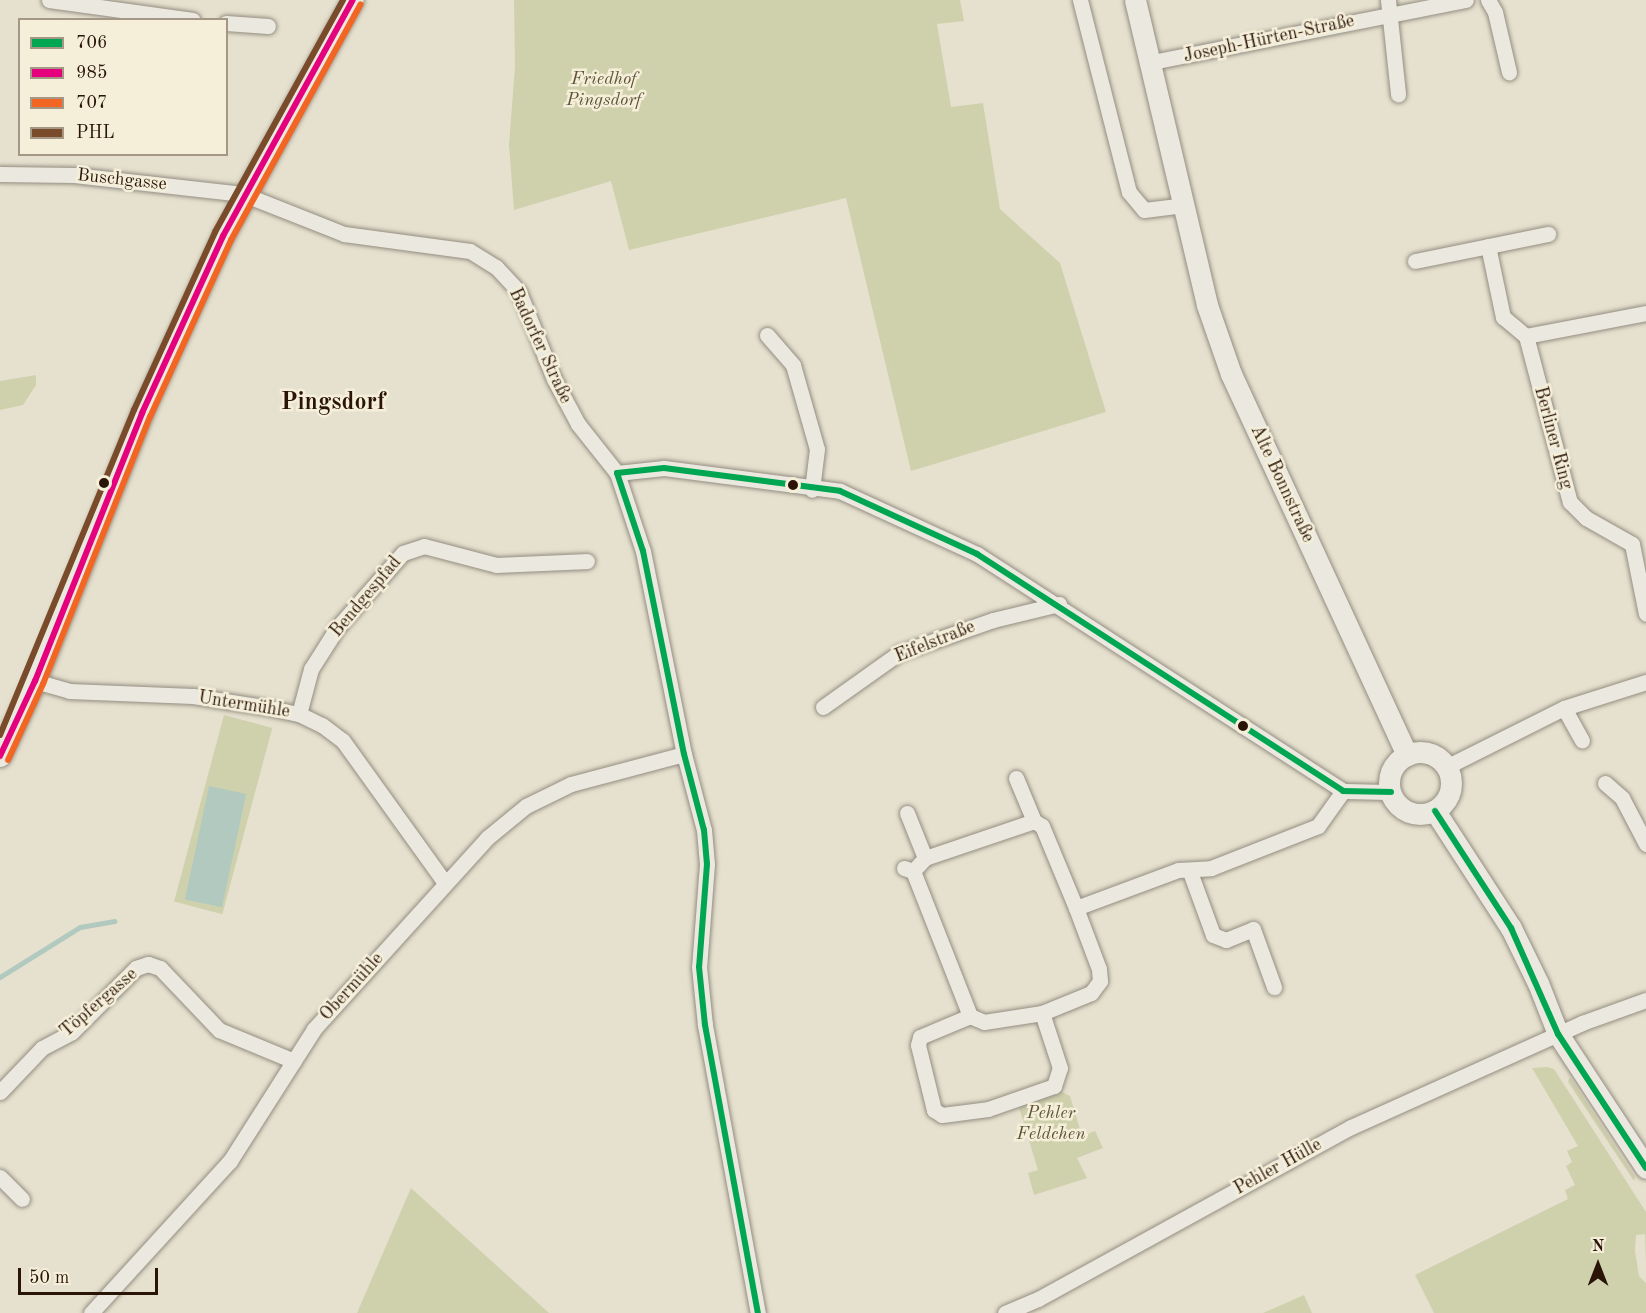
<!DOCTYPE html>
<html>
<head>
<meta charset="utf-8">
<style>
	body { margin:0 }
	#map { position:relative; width:1646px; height:1313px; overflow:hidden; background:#e6e1ce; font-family:"Old Standard TT",serif }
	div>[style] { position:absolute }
	.green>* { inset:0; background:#cfd1ad; transform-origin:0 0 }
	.water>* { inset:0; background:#b2c9bf; transform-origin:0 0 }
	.stream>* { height:5px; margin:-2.5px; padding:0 2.5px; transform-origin:2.5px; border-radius:2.5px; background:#b2c9bf }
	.roads { filter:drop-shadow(0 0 2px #948d82) drop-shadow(0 0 2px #948d82) }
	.minor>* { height:15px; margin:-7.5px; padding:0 7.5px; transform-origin:7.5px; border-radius:7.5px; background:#ebe9df }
	.secondary>* { height:21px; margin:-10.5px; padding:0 10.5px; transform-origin:10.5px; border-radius:10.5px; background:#ebe9df }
	.secondary>.ring { margin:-10.5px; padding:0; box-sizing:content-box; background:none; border:21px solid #ebe9df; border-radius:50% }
	.bus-1>* { height:6px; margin:-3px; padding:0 3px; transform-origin:3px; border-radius:3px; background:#00a651 }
	.bus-2>* { height:6px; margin:-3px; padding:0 3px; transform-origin:3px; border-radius:3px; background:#e5007d }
	.bus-3>* { height:6px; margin:-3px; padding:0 3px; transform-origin:3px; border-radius:3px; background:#f26522 }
	.bus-4>* { height:6px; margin:-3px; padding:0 3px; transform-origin:3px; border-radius:3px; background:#7a4b2a }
	.dots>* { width:16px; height:16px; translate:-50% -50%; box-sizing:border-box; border:3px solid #f5efd9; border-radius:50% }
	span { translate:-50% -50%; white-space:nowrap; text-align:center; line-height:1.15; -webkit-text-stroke:5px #f5efd9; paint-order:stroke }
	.street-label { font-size:18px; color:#2a1408 }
	.park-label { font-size:18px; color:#5d5238; font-style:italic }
	.district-label { font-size:24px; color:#2a1408; font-weight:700 }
	.legend { position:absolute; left:18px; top:18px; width:210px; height:138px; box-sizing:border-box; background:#f5efd9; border:2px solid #a49785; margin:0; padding:8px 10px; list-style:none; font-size:18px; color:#2a1408 }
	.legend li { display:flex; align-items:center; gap:12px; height:30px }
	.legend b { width:30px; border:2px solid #a49785 }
	.north { position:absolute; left:1568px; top:1235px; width:60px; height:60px; -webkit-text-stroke:4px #f5efd9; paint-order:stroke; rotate:0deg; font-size:16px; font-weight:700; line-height:24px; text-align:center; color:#2a1408 }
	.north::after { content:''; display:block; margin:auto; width:21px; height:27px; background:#2a1408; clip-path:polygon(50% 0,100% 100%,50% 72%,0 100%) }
	.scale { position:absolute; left:18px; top:1268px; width:140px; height:27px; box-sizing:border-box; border:3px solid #2a1408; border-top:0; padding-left:8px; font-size:18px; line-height:21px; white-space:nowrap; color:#2a1408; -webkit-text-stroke:4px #f5efd9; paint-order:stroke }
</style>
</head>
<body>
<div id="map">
	<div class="green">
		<div style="clip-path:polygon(514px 0,960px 0,964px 21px,937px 24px,951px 107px,983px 103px,1000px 209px,1060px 263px,1106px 412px,911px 471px,846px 198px,629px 250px,611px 181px,514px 210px,509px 145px,515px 66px)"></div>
		<div style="clip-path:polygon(36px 375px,36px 385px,23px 405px,0 410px,0 381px)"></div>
		<div style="left:224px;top:715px;width:50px;height:193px;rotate:15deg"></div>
		<div style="clip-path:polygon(1547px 1067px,1554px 1069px,1646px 1212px,1646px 1264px,1645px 1234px,1636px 1235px,1635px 1251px,1639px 1276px,1646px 1283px,1646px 1313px,1434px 1313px,1415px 1275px,1568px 1199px,1565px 1190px,1575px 1185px,1566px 1166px,1572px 1162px,1567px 1151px,1578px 1146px,1532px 1068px)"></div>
		<div style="clip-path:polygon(1570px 1077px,1635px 1177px,1634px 1181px,1568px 1082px)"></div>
		<div style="clip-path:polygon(1060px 1091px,1070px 1096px,1082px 1136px,1095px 1131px,1103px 1148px,1077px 1158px,1087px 1178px,1034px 1195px,1028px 1173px,1038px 1170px,1018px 1104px)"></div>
		<div style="clip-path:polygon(411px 1188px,549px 1313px,357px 1313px)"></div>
		<div style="clip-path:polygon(1304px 1295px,1312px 1313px,1263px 1313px)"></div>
	</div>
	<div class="water">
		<div style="left:209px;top:786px;width:38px;height:116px;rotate:12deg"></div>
	</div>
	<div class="stream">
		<div style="left:0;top:977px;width:94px;rotate:-32deg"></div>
		<div style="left:80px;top:927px;width:35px;rotate:-10deg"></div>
	</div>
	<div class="roads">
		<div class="minor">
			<div style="left:49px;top:0;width:145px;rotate:7.9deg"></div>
			<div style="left:1080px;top:0;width:198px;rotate:75.7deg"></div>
			<div style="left:1129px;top:192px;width:23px;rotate:50deg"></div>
			<div style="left:1144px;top:210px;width:38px;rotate:-7deg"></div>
			<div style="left:1388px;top:0;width:95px;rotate:83.9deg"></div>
			<div style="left:1488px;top:0;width:14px;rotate:60deg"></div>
			<div style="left:1495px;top:12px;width:62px;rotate:76.9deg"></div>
			<div style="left:226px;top:23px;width:42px;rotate:4.1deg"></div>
			<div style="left:1147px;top:63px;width:325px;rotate:-11.2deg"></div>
			<div style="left:0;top:174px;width:74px;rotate:0.8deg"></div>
			<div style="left:74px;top:175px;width:170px;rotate:6.4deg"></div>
			<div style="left:243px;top:194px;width:109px;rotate:21.6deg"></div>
			<div style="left:344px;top:234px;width:127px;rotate:7.7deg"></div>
			<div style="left:470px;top:251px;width:31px;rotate:32deg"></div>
			<div style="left:496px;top:267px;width:34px;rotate:47deg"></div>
			<div style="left:519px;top:292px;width:94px;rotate:68.1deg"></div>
			<div style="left:554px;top:379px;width:51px;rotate:61.9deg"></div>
			<div style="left:578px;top:424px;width:63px;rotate:51.5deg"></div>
			<div style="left:617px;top:473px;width:82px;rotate:71.6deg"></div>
			<div style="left:643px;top:551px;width:207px;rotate:78.6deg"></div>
			<div style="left:684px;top:754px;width:79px;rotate:75.3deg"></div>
			<div style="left:704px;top:830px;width:34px;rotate:85deg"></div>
			<div style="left:707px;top:864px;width:103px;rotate:94.4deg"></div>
			<div style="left:699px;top:967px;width:58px;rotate:84.1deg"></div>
			<div style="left:705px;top:1025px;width:293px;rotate:79.6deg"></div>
			<div style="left:1488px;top:246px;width:73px;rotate:78.1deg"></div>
			<div style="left:1503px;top:317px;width:30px;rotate:40deg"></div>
			<div style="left:1526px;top:336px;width:172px;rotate:75.2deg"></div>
			<div style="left:1570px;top:502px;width:23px;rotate:45deg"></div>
			<div style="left:1586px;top:518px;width:53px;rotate:29.5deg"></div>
			<div style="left:1632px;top:544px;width:71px;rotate:78.7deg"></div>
			<div style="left:1415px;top:261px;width:136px;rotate:-11.5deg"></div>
			<div style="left:767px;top:335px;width:40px;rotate:49deg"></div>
			<div style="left:793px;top:365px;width:87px;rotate:74.1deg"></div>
			<div style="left:817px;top:449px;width:41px;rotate:97deg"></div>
			<div style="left:1526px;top:336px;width:122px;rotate:-10.9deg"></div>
			<div style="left:617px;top:473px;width:47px;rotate:-6.1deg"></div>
			<div style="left:664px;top:468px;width:177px;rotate:7.4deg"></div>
			<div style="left:840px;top:491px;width:151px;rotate:24.7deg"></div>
			<div style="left:977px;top:554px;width:436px;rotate:32.9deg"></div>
			<div style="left:1343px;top:791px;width:48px;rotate:1.2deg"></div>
			<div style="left:35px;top:681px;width:35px;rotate:16deg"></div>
			<div style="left:69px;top:691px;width:124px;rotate:2.3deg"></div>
			<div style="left:193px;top:696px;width:73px;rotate:8.7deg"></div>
			<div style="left:265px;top:707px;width:35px;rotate:12deg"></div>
			<div style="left:299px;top:714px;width:25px;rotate:26deg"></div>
			<div style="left:322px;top:725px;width:26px;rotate:37deg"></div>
			<div style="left:343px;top:741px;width:175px;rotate:54.3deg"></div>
			<div style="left:823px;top:707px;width:93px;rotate:-35.4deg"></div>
			<div style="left:899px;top:653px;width:100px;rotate:-19.3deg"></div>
			<div style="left:993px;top:620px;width:68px;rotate:-13.6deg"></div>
			<div style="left:1564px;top:708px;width:37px;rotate:61deg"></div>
			<div style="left:299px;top:714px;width:47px;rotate:-75.1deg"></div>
			<div style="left:311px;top:669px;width:49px;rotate:-57.6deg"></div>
			<div style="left:337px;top:628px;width:100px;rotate:-48.7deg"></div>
			<div style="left:403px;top:553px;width:22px;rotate:-18deg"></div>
			<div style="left:424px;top:546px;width:75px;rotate:14.6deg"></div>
			<div style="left:497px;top:565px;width:90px;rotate:-2.5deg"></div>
			<div style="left:1446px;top:767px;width:132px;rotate:-26.6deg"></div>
			<div style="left:1564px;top:708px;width:86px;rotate:-17.6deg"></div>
			<div style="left:1016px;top:778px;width:47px;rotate:67.3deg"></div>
			<div style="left:1605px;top:783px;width:23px;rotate:41deg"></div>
			<div style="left:1622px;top:798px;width:52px;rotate:62.4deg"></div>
			<div style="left:907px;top:813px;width:48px;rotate:68.2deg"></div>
			<div style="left:904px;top:868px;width:9px;rotate:18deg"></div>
			<div style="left:913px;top:871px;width:18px;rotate:-47deg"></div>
			<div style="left:925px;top:858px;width:115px;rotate:-18.7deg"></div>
			<div style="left:1034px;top:821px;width:9px;rotate:32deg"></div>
			<div style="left:1042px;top:826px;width:89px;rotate:67.5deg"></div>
			<div style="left:1076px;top:908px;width:109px;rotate:-20.4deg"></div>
			<div style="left:1178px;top:870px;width:33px;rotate:-3deg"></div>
			<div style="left:1211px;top:868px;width:115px;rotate:-21.4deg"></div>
			<div style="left:1318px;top:826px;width:43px;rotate:-54.5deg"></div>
			<div style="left:913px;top:871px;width:156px;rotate:68.5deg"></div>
			<div style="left:970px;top:1016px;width:15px;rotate:23deg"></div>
			<div style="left:984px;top:1022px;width:59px;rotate:-8.8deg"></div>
			<div style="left:1042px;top:1013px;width:53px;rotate:-22.2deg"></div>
			<div style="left:1091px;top:993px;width:15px;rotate:-53deg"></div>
			<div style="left:1100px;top:981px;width:12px;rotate:-95deg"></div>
			<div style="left:1099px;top:969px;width:65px;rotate:-110.7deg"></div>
			<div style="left:1190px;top:872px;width:67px;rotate:69.9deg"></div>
			<div style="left:1213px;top:935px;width:14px;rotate:21deg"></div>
			<div style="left:1226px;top:940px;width:29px;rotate:-22deg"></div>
			<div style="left:1253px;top:929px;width:62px;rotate:70.1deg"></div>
			<div style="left:970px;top:1016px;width:54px;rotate:157.2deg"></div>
			<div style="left:920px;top:1037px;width:8px;rotate:104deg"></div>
			<div style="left:918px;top:1045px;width:67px;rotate:76.2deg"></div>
			<div style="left:934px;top:1110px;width:9px;rotate:32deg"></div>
			<div style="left:942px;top:1115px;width:46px;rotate:-7.4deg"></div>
			<div style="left:988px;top:1109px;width:70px;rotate:-19.2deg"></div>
			<div style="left:1054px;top:1086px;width:19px;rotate:-72deg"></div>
			<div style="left:1060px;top:1068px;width:58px;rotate:-108.1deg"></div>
			<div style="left:0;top:1092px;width:61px;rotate:-46.3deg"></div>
			<div style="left:42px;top:1048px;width:34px;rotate:-28deg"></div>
			<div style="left:72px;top:1032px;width:91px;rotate:-45deg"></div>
			<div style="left:136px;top:968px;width:13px;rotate:-18deg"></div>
			<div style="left:148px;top:964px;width:13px;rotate:18deg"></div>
			<div style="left:160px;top:968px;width:86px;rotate:46.4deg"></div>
			<div style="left:219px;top:1030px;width:81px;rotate:22.5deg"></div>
			<div style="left:0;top:1177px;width:31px;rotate:45deg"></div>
			<div style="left:91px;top:1313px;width:206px;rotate:-47.6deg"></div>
			<div style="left:230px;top:1161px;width:156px;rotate:-57.5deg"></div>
			<div style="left:314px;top:1029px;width:258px;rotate:-47.8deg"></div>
			<div style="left:487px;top:838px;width:50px;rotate:-39.4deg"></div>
			<div style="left:526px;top:806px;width:50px;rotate:-26.1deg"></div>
			<div style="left:571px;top:784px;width:117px;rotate:-14.9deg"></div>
			<div style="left:1005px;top:1313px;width:36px;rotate:-23deg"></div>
			<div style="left:1038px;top:1299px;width:357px;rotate:-28.8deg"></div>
			<div style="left:1351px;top:1127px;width:253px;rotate:-24.2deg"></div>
			<div style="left:1582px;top:1023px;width:68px;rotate:-19.8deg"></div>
		</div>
		<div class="secondary">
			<div style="left:1135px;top:0;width:313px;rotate:76.7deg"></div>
			<div style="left:1207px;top:305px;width:73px;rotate:70.8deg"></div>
			<div style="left:1231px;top:374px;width:420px;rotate:65.2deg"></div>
			<div class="ring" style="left:1389px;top:752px;width:41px;height:41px"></div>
			<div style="left:0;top:756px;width:83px;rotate:-65deg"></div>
			<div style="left:35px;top:681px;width:289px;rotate:-68.2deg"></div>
			<div style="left:142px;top:413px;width:195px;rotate:-65.4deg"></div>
			<div style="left:223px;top:236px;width:269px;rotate:-61.2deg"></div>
			<div style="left:1435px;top:811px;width:140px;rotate:57deg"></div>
			<div style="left:1511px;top:928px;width:61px;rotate:63.9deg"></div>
			<div style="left:1538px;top:983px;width:55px;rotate:68.6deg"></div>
			<div style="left:1558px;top:1034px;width:160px;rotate:56.7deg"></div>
		</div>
	</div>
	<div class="bus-1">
		<div style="left:617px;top:473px;width:47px;rotate:-6.1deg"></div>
		<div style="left:664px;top:468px;width:177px;rotate:7.4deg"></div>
		<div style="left:840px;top:491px;width:151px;rotate:24.7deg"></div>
		<div style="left:977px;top:554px;width:436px;rotate:32.9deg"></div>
		<div style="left:1343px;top:791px;width:48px;rotate:1.2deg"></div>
		<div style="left:617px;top:473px;width:82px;rotate:71.6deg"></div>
		<div style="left:643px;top:551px;width:207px;rotate:78.6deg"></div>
		<div style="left:684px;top:754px;width:79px;rotate:75.3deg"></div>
		<div style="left:704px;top:830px;width:34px;rotate:85deg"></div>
		<div style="left:707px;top:864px;width:103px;rotate:94.4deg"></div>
		<div style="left:699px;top:967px;width:58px;rotate:84.1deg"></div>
		<div style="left:705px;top:1025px;width:293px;rotate:79.6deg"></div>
		<div style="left:1435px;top:811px;width:140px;rotate:57deg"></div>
		<div style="left:1511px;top:928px;width:116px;rotate:66.1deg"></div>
		<div style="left:1558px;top:1034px;width:160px;rotate:56.7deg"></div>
	</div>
	<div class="bus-2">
		<div style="left:0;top:756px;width:83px;rotate:-65deg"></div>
		<div style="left:35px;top:681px;width:289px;rotate:-68.2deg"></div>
		<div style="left:142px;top:413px;width:195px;rotate:-65.4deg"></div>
		<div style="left:223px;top:236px;width:269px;rotate:-61.2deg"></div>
	</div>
	<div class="bus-3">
		<div style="left:8px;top:760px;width:84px;rotate:-65.3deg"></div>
		<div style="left:43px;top:684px;width:288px;rotate:-68.2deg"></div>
		<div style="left:150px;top:417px;width:195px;rotate:-65.4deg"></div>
		<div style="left:231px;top:240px;width:269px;rotate:-61.2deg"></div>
	</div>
	<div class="bus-4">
		<div style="left:0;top:735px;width:352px;rotate:-67.6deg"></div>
		<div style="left:134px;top:410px;width:196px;rotate:-65.5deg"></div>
		<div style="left:215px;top:232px;width:265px;rotate:-61.1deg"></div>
	</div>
	<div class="dots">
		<div style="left:104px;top:483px;background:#2a1408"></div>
		<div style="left:793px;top:485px;background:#2a1408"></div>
		<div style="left:1243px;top:726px;background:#2a1408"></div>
	</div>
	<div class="street-label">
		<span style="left:1269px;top:39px;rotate:-12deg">Joseph-Hürten-Straße</span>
		<span style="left:122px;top:180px;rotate:6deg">Buschgasse</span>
		<span style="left:540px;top:346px;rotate:65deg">Badorfer Straße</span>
		<span style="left:1553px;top:438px;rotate:75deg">Berliner Ring</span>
		<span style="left:1282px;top:484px;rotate:65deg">Alte Bonnstraße</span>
		<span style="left:366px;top:597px;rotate:-50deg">Bendgespfad</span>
		<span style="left:935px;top:642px;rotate:-22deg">Eifelstraße</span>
		<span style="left:244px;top:705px;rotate:9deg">Untermühle</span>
		<span style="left:352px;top:987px;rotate:-48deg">Obermühle</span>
		<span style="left:99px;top:1003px;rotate:-41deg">Töpfergasse</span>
		<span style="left:1278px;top:1167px;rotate:-29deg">Pehler Hülle</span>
	</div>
	<div class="park-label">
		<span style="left:604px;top:90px">Friedhof<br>Pingsdorf</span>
		<span style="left:1051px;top:1124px">Pehler<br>Feldchen</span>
	</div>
	<div class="district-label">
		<span style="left:333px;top:404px">Pingsdorf</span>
	</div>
	<ul class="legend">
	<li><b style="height:8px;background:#00a651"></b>706</li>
	<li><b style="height:8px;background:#e5007d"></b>985</li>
	<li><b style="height:8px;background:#f26522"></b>707</li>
	<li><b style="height:8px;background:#7a4b2a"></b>PHL</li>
	</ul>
	<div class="north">N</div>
	<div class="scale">50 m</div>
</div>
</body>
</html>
